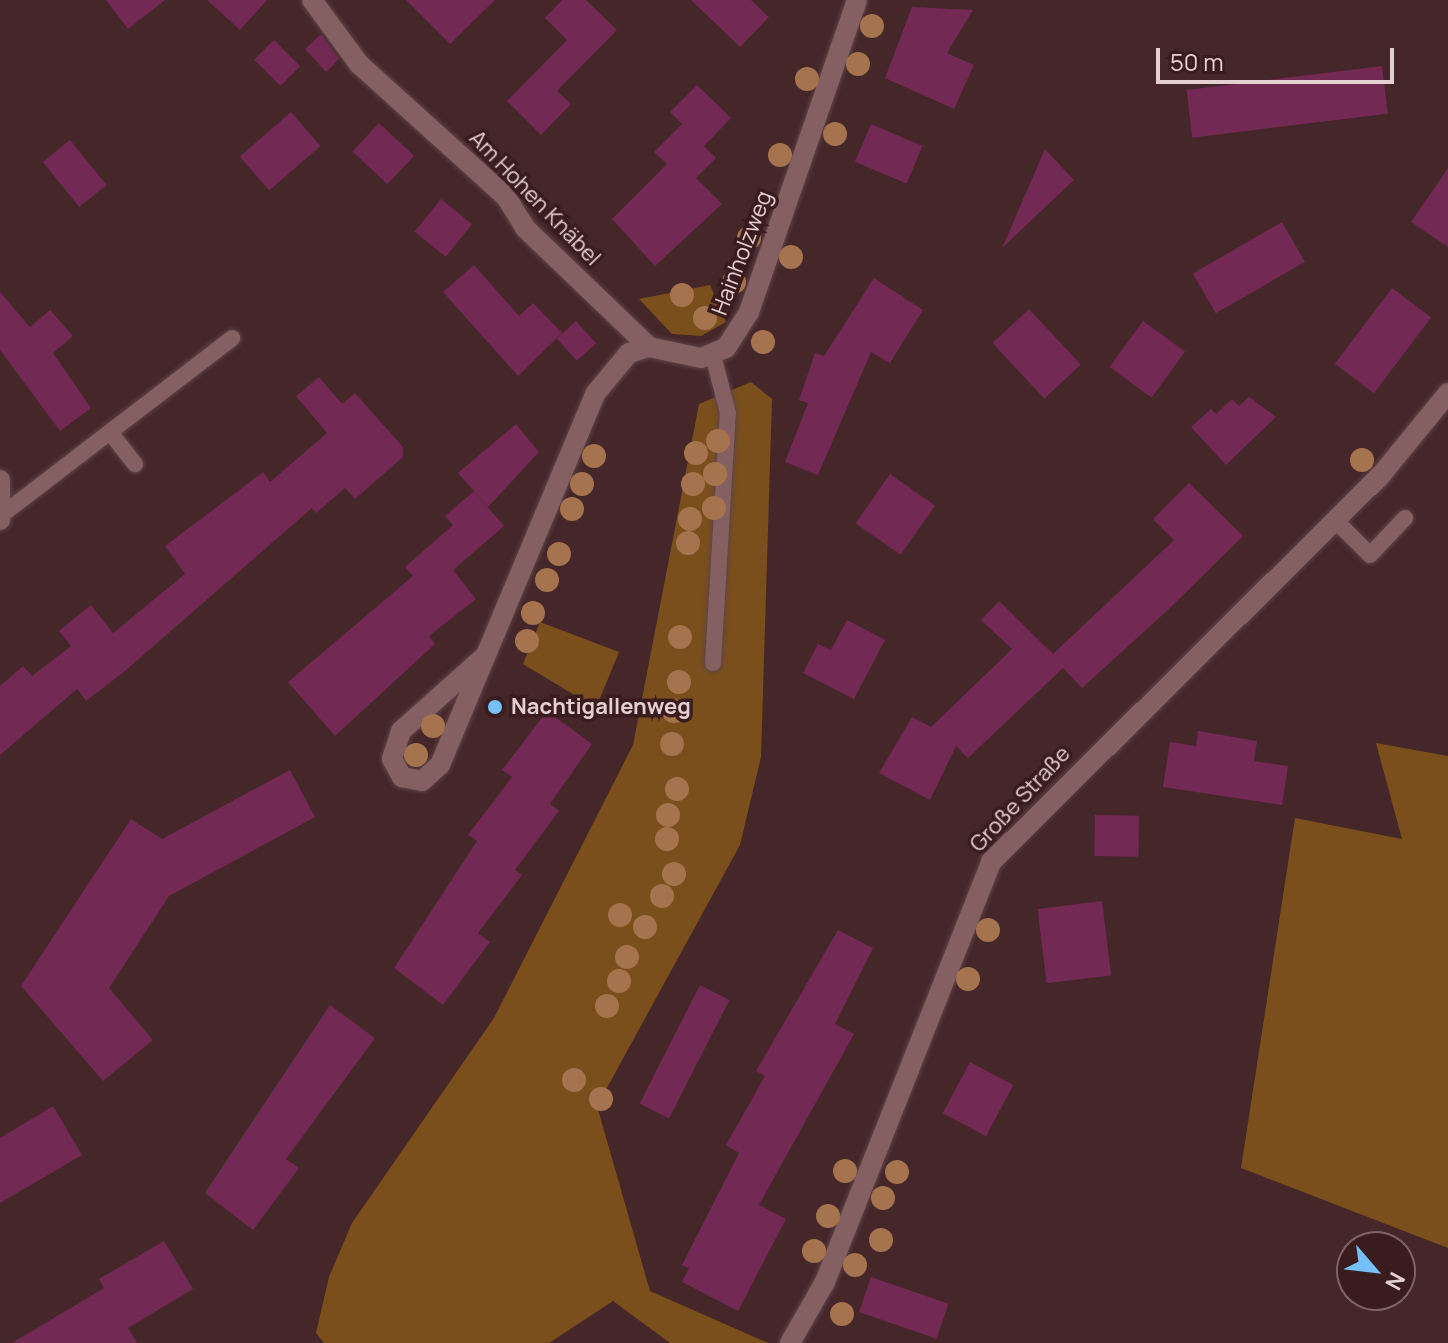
<!DOCTYPE html>
<html>
<head>
<meta charset="utf-8">
<style>
	body { margin:0 }
	#map { position:relative; width:1448px; height:1343px; overflow:hidden; background:#452629; font-family:Manrope,sans-serif }
	div>[style] { position:absolute }
	.green>* { inset:0; background:#7a4f1c }
	.building>* { inset:0; background:#722954; transform-origin:0 0 }
	.roads { filter:drop-shadow(0 0 2px #5e4447) drop-shadow(0 0 2px #5e4447) }
	.service>* { height:16px; margin:-8px; padding:0 8px; transform-origin:8px; border-radius:8px; background:#846062 }
	.minor>* { height:20px; margin:-10px; padding:0 10px; transform-origin:10px; border-radius:10px; background:#846062 }
	.trees>* { width:24px; height:24px; margin:-12px; border-radius:50%; background:#a5744e }
	.dots>* { width:22px; height:22px; translate:-50% -50%; box-sizing:border-box; border:4px solid #3a1c1f; border-radius:50% }
	span { translate:-50% -50%; white-space:nowrap; text-align:center; line-height:1.15; -webkit-text-stroke:7px #3a1c1f; paint-order:stroke }
	.street-label { font-size:22px; color:#e5d0d1 }
	.poi-label { font-size:22px; color:#e5d0d1; font-weight:700 }
	.left { translate:0 -50%; text-align:left }
	.north { position:absolute; left:1336px; top:1231px; width:80px; height:80px; box-sizing:border-box; background:#3a1c1f; border:2px solid #7e6466; border-radius:50%; rotate:118deg; font-size:22px; font-weight:700; line-height:32px; text-align:center; color:#e5d0d1 }
	.north::after { content:''; display:block; margin:auto; width:28px; height:36px; background:#75c0f6; clip-path:polygon(50% 0,100% 100%,50% 72%,0 100%) }
	.scale { position:absolute; left:1156px; top:48px; width:238px; height:36px; box-sizing:border-box; border:4px solid #e5d0d1; border-top:0; padding-left:10px; font-size:24px; line-height:28px; white-space:nowrap; color:#e5d0d1; -webkit-text-stroke:6px #3a1c1f; paint-order:stroke }
</style>
</head>
<body>
<div id="map">
	<div class="green">
		<div style="clip-path:polygon(710px 285px,726px 322px,701px 336px,672px 334px,639px 299px)"></div>
		<div style="clip-path:polygon(751px 382px,772px 399px,761px 757px,740px 845px,597px 1106px,650px 1291px,768px 1343px,670px 1343px,613px 1301px,549px 1343px,324px 1343px,316px 1333px,329px 1277px,352px 1223px,494px 1018px,633px 745px,699px 404px)"></div>
		<div style="clip-path:polygon(540px 622px,619px 652px,596px 708px,523px 664px)"></div>
		<div style="clip-path:polygon(1376px 743px,1448px 756px,1448px 1248px,1241px 1168px,1295px 818px,1402px 839px)"></div>
	</div>
	<div class="building">
		<div style="clip-path:polygon(106px 0,165px 0,128px 29px)"></div>
		<div style="clip-path:polygon(207px 0,267px 0,240px 30px)"></div>
		<div style="clip-path:polygon(406px 0,495px 0,450px 44px)"></div>
		<div style="clip-path:polygon(562px 0,586px 0,617px 30px,557px 91px,571px 104px,541px 135px,507px 101px,567px 40px,545px 18px)"></div>
		<div style="clip-path:polygon(691px 0,751px 0,769px 17px,740px 47px)"></div>
		<div style="clip-path:polygon(912px 7px,973px 10px,947px 53px,974px 65px,954px 109px,885px 78px)"></div>
		<div style="clip-path:polygon(321px 34px,339px 59px,326px 72px,305px 49px)"></div>
		<div style="left:274px;top:40px;width:37px;height:28px;rotate:45deg"></div>
		<div style="left:1382px;top:66px;width:48px;height:197px;rotate:83deg"></div>
		<div style="clip-path:polygon(697px 85px,731px 118px,704px 146px,716px 158px,696px 178px,722px 204px,655px 266px,612px 219px,667px 164px,654px 152px,682px 124px,670px 112px)"></div>
		<div style="left:291px;top:112px;width:45px;height:68px;rotate:49deg"></div>
		<div style="left:379px;top:123px;width:48px;height:39px;rotate:43deg"></div>
		<div style="left:871px;top:124px;width:56px;height:41px;rotate:23deg"></div>
		<div style="left:70px;top:140px;width:58px;height:35px;rotate:51deg"></div>
		<div style="clip-path:polygon(1045px 149px,1074px 180px,1002px 248px)"></div>
		<div style="clip-path:polygon(1448px 168px,1448px 247px,1411px 222px)"></div>
		<div style="left:441px;top:199px;width:40px;height:42px;rotate:39deg"></div>
		<div style="left:1282px;top:222px;width:46px;height:103px;rotate:60deg"></div>
		<div style="clip-path:polygon(474px 265px,519px 316px,533px 303px,562px 333px,518px 376px,443px 292px)"></div>
		<div style="clip-path:polygon(874px 278px,923px 310px,890px 363px,871px 352px,818px 475px,785px 462px,808px 403px,799px 400px,815px 353px,824px 356px)"></div>
		<div style="left:1392px;top:288px;width:49px;height:95px;rotate:37deg"></div>
		<div style="clip-path:polygon(0 292px,30px 327px,50px 310px,73px 336px,53px 353px,91px 408px,60px 431px,0 350px)"></div>
		<div style="left:1029px;top:309px;width:76px;height:50px;rotate:47deg"></div>
		<div style="left:576px;top:321px;width:30px;height:26px;rotate:48deg"></div>
		<div style="left:1143px;top:321px;width:52px;height:57px;rotate:36deg"></div>
		<div style="clip-path:polygon(319px 377px,342px 404px,355px 393px,403px 447px,403px 457px,355px 499px,345px 488px,316px 513px,312px 508px,125px 671px,86px 701px,77px 689px,0 755px,0 686px,23px 666px,32px 676px,71px 646px,59px 631px,91px 605px,113px 633px,185px 574px,165px 546px,263px 472px,270px 482px,327px 433px,296px 396px)"></div>
		<div style="clip-path:polygon(1249px 397px,1276px 417px,1226px 465px,1191px 427px,1211px 409px,1216px 414px,1232px 399px,1239px 406px)"></div>
		<div style="clip-path:polygon(516px 424px,539px 452px,488px 507px,458px 473px)"></div>
		<div style="left:890px;top:474px;width:55px;height:60px;rotate:35deg"></div>
		<div style="clip-path:polygon(1189px 483px,1243px 536px,1169px 609px,1082px 688px,1063px 668px,968px 758px,956px 746px,930px 800px,879px 773px,912px 717px,931px 727px,1012px 649px,981px 620px,999px 601px,1053px 654px,1174px 540px,1153px 519px)"></div>
		<div style="clip-path:polygon(474px 491px,504px 526px,453px 570px,476px 599px,429px 636px,435px 644px,335px 736px,288px 682px,413px 576px,405px 567px,453px 525px,445px 516px)"></div>
		<div style="clip-path:polygon(847px 620px,885px 640px,854px 699px,803px 673px,818px 644px,831px 650px)"></div>
		<div style="clip-path:polygon(547px 711px,592px 744px,550px 804px,559px 811px,515px 870px,522px 875px,478px 933px,490px 942px,443px 1005px,394px 968px,477px 841px,468px 835px,512px 777px,502px 770px)"></div>
		<div style="clip-path:polygon(1198px 731px,1257px 741px,1254px 761px,1288px 766px,1282px 805px,1163px 787px,1170px 742px,1196px 746px)"></div>
		<div style="clip-path:polygon(290px 770px,315px 817px,169px 896px,109px 988px,153px 1040px,103px 1081px,21px 986px,131px 819px,162px 839px)"></div>
		<div style="left:1095px;top:815px;width:44px;height:41px;rotate:1deg"></div>
		<div style="left:1102px;top:901px;width:75px;height:65px;rotate:83deg"></div>
		<div style="clip-path:polygon(838px 930px,873px 948px,835px 1024px,854px 1034px,759px 1205px,786px 1219px,738px 1311px,682px 1282px,689px 1268px,682px 1265px,739px 1153px,726px 1145px,765px 1076px,756px 1071px)"></div>
		<div style="left:700px;top:985px;width:33px;height:133px;rotate:27deg"></div>
		<div style="clip-path:polygon(330px 1005px,375px 1038px,286px 1159px,299px 1168px,253px 1230px,205px 1193px)"></div>
		<div style="left:970px;top:1062px;width:49px;height:58px;rotate:28deg"></div>
		<div style="clip-path:polygon(53px 1106px,82px 1155px,0 1203px,0 1138px)"></div>
		<div style="clip-path:polygon(164px 1241px,193px 1289px,128px 1328px,137px 1343px,12px 1343px,104px 1288px,99px 1279px)"></div>
		<div style="left:871px;top:1277px;width:82px;height:37px;rotate:19deg"></div>
	</div>
	<div class="roads">
		<div class="service">
			<div style="left:110px;top:432px;width:41px;rotate:52deg"></div>
			<div style="left:3px;top:514px;width:289px;rotate:-37.5deg"></div>
			<div style="left:1335px;top:520px;width:49px;rotate:45deg"></div>
			<div style="left:1370px;top:555px;width:51px;rotate:-46.6deg"></div>
			<div style="left:713px;top:663px;width:250px;rotate:-86.6deg"></div>
			<div style="left:728px;top:413px;width:60px;rotate:-104.5deg"></div>
		</div>
		<div class="minor">
			<div style="left:312px;top:0;width:79px;rotate:53.7deg"></div>
			<div style="left:359px;top:64px;width:198px;rotate:42.1deg"></div>
			<div style="left:506px;top:197px;width:36px;rotate:58deg"></div>
			<div style="left:525px;top:228px;width:172px;rotate:43.8deg"></div>
			<div style="left:649px;top:347px;width:53px;rotate:11.9deg"></div>
			<div style="left:701px;top:358px;width:27px;rotate:-22deg"></div>
			<div style="left:726px;top:348px;width:43px;rotate:-57.4deg"></div>
			<div style="left:749px;top:312px;width:330px;rotate:-70.9deg"></div>
			<div style="left:0;top:480px;width:40px;rotate:90deg"></div>
			<div style="left:485px;top:656px;width:113px;rotate:138.2deg"></div>
			<div style="left:401px;top:731px;width:29px;rotate:108deg"></div>
			<div style="left:392px;top:759px;width:21px;rotate:61deg"></div>
			<div style="left:402px;top:777px;width:20px;rotate:11deg"></div>
			<div style="left:422px;top:781px;width:24px;rotate:-42deg"></div>
			<div style="left:440px;top:765px;width:402px;rotate:-67.3deg"></div>
			<div style="left:595px;top:394px;width:53px;rotate:-50.3deg"></div>
			<div style="left:629px;top:353px;width:21px;rotate:-17deg"></div>
			<div style="left:790px;top:1343px;width:70px;rotate:-60.2deg"></div>
			<div style="left:825px;top:1282px;width:452px;rotate:-68.4deg"></div>
			<div style="left:991px;top:862px;width:549px;rotate:-44.78deg"></div>
			<div style="left:1381px;top:475px;width:106px;rotate:-50.7deg"></div>
		</div>
	</div>
	<div class="trees">
		<div style="left:872px;top:26px"></div>
		<div style="left:858px;top:64px"></div>
		<div style="left:807px;top:79px"></div>
		<div style="left:835px;top:134px"></div>
		<div style="left:780px;top:155px"></div>
		<div style="left:749px;top:238px"></div>
		<div style="left:791px;top:257px"></div>
		<div style="left:734px;top:282px"></div>
		<div style="left:682px;top:295px"></div>
		<div style="left:705px;top:318px"></div>
		<div style="left:763px;top:342px"></div>
		<div style="left:718px;top:441px"></div>
		<div style="left:696px;top:453px"></div>
		<div style="left:594px;top:456px"></div>
		<div style="left:1362px;top:460px"></div>
		<div style="left:715px;top:474px"></div>
		<div style="left:582px;top:484px"></div>
		<div style="left:693px;top:484px"></div>
		<div style="left:714px;top:508px"></div>
		<div style="left:572px;top:509px"></div>
		<div style="left:690px;top:519px"></div>
		<div style="left:688px;top:543px"></div>
		<div style="left:559px;top:554px"></div>
		<div style="left:547px;top:580px"></div>
		<div style="left:533px;top:613px"></div>
		<div style="left:680px;top:637px"></div>
		<div style="left:527px;top:641px"></div>
		<div style="left:679px;top:682px"></div>
		<div style="left:674px;top:711px"></div>
		<div style="left:433px;top:726px"></div>
		<div style="left:672px;top:744px"></div>
		<div style="left:416px;top:755px"></div>
		<div style="left:677px;top:789px"></div>
		<div style="left:668px;top:815px"></div>
		<div style="left:667px;top:839px"></div>
		<div style="left:674px;top:874px"></div>
		<div style="left:662px;top:896px"></div>
		<div style="left:620px;top:915px"></div>
		<div style="left:645px;top:927px"></div>
		<div style="left:988px;top:930px"></div>
		<div style="left:627px;top:957px"></div>
		<div style="left:968px;top:979px"></div>
		<div style="left:619px;top:981px"></div>
		<div style="left:607px;top:1006px"></div>
		<div style="left:574px;top:1080px"></div>
		<div style="left:601px;top:1099px"></div>
		<div style="left:845px;top:1171px"></div>
		<div style="left:897px;top:1172px"></div>
		<div style="left:883px;top:1198px"></div>
		<div style="left:828px;top:1216px"></div>
		<div style="left:881px;top:1240px"></div>
		<div style="left:814px;top:1251px"></div>
		<div style="left:855px;top:1265px"></div>
		<div style="left:842px;top:1314px"></div>
	</div>
	<div class="dots">
		<div style="left:495px;top:707px;background:#75c0f6"></div>
	</div>
	<div class="street-label">
		<span style="left:535px;top:198px;rotate:46deg">Am Hohen Knäbel</span>
		<span style="left:742px;top:253px;rotate:-69deg">Hainholzweg</span>
		<span style="left:1020px;top:799px;rotate:-47deg">Große Straße</span>
	</div>
	<div class="poi-label">
		<span class="left" style="left:511px;top:707px">Nachtigallenweg</span>
	</div>
	<div class="north">N</div>
	<div class="scale">50 m</div>
</div>
</body>
</html>
